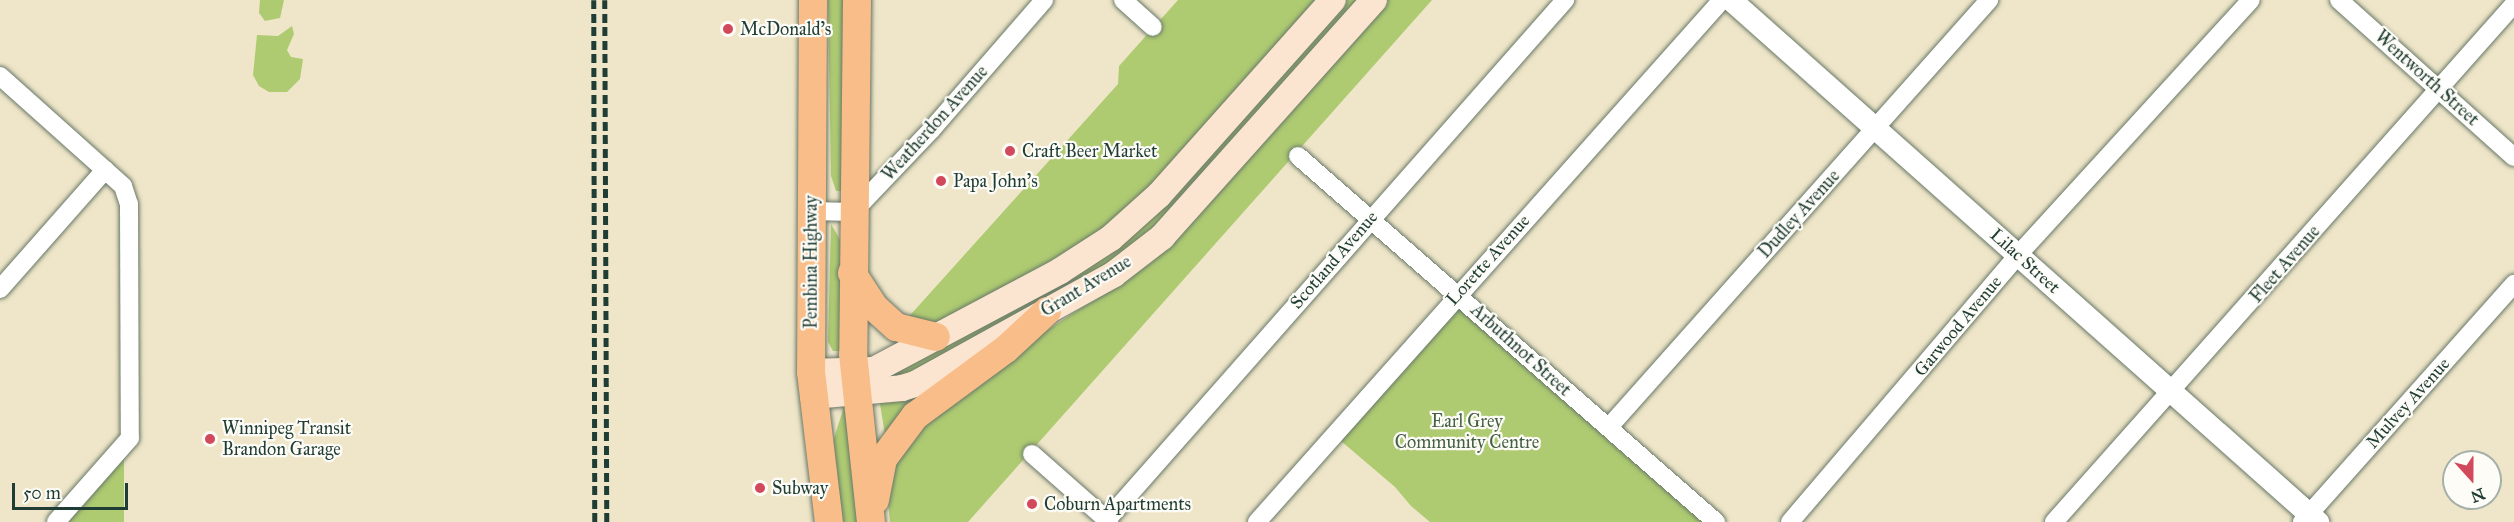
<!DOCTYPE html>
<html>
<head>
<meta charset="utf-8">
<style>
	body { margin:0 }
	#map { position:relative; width:2514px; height:522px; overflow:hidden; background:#efe6c9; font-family:"IM FELL Great Primer",serif }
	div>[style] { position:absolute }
	.green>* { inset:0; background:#aecb72 }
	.roads { filter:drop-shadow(0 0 2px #687868) drop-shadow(0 0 2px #687868) }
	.minor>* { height:18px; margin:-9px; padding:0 9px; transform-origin:9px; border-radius:9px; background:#fff }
	.tertiary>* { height:22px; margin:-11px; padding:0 11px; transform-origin:11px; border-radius:11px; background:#fff }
	.secondary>* { height:26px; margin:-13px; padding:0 13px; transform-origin:13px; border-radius:13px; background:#fce5d0 }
	.primary>* { height:28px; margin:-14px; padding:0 14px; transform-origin:14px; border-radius:14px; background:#f8bd89 }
	.rail>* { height:4.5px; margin-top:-2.25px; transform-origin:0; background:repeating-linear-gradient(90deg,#1f3d34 0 9px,transparent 0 13.5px) }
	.dots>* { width:16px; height:16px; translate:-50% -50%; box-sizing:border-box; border:3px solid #fdfcf7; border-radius:50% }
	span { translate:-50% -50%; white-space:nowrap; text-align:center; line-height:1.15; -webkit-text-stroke:4.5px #fdfcf7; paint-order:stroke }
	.poi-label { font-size:18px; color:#1f3d34 }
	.left { translate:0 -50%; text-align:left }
	.street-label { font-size:18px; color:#1f3d34 }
	.park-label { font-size:18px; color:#436044 }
	.north { position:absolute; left:2442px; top:450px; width:60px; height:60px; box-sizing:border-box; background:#fdfcf7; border:2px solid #a4b0a9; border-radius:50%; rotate:159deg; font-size:16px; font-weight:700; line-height:24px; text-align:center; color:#1f3d34 }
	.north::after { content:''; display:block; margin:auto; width:21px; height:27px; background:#d1495b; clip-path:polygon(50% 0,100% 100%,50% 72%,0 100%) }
	.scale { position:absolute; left:12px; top:483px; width:116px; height:27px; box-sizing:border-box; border:3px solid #1f3d34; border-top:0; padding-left:8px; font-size:18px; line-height:21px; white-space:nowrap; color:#1f3d34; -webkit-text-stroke:4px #fdfcf7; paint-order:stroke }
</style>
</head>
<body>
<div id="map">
	<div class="green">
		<div style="clip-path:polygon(260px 0,284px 0,280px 18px,265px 21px,259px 13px)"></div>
		<div style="clip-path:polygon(828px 0,847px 0,841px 191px,836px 191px,831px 176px)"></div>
		<div style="clip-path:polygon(1178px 0,1320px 0,1133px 207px,1083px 245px,939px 324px,904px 322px,1118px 84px,1119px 66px)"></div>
		<div style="clip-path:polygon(1346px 0,1360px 0,1171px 210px,1140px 240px,1103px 267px,911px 375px,884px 377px,1169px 197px)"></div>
		<div style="clip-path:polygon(1385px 0,1432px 0,968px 522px,890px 522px,887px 492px,890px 472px,912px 431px,1046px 331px,1144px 267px)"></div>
		<div style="clip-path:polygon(292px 26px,294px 34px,287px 50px,291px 57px,303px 59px,300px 79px,287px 92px,269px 92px,259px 86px,253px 75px,257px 35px,278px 36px)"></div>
		<div style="clip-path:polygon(831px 224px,842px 243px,841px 351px,833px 351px,828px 342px)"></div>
		<div style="clip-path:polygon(1459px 308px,1706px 522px,1430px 522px,1411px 506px,1395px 487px,1341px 441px)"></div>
		<div style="clip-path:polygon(941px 381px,885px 435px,879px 398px)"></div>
		<div style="clip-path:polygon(844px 407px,864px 522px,840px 522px,828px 457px)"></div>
		<div style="clip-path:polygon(124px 459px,124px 522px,68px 522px)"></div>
	</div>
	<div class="roads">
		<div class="minor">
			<div style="left:1123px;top:0;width:40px;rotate:42deg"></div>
			<div style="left:2339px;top:0;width:235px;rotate:41.9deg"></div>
			<div style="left:0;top:76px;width:165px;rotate:41.8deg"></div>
			<div style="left:123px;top:186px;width:19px;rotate:72deg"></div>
			<div style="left:129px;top:204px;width:234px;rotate:89.8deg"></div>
			<div style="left:130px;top:438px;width:112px;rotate:131.4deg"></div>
			<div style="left:1298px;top:156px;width:556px;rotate:41.21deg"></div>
			<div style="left:811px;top:211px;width:42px;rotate:1.4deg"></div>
			<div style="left:853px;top:212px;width:115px;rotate:-46.4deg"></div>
			<div style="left:932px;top:129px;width:171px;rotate:-49deg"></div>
			<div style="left:0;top:289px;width:159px;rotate:-48.6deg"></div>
			<div style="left:1609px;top:427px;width:572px;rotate:-48.33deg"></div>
			<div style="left:1032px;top:454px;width:103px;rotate:41.4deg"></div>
			<div style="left:1105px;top:522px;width:696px;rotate:-48.61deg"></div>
			<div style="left:1257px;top:522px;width:699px;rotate:-48.31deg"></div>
			<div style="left:1790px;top:522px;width:351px;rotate:-49.5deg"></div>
			<div style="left:2018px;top:255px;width:345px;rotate:-47.6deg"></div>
			<div style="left:2054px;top:522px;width:693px;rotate:-48.39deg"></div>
			<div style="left:2302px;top:522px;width:319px;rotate:-48.3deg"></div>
		</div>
		<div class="tertiary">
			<div style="left:1731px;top:0;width:786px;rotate:41.65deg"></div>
		</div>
		<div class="secondary">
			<div style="left:811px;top:372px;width:63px;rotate:-1.8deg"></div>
			<div style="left:874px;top:370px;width:211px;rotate:-28deg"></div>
			<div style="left:1060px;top:271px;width:61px;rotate:-32.9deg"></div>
			<div style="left:1111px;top:238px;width:64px;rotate:-41.9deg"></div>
			<div style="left:1159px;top:195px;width:261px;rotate:-48.3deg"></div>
			<div style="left:813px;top:396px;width:89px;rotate:-5.1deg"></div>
			<div style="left:902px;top:388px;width:14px;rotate:-17deg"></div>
			<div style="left:915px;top:384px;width:227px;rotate:-28.9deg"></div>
			<div style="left:1114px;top:274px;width:61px;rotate:-37.6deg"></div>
			<div style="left:1162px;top:237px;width:318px;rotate:-48.2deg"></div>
		</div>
		<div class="primary">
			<div style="left:813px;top:0;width:372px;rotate:90.3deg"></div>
			<div style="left:811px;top:372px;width:151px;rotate:83.2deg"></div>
			<div style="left:857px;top:0;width:354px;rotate:90.6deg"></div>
			<div style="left:853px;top:354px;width:169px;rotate:83.9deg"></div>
			<div style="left:852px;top:273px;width:42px;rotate:56.7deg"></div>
			<div style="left:875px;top:308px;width:28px;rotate:42deg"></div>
			<div style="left:896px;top:327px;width:41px;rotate:14deg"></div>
			<div style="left:875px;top:500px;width:42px;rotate:-79deg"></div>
			<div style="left:883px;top:459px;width:54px;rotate:-53.3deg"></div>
			<div style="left:915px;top:416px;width:113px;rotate:-36.4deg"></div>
			<div style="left:1006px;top:349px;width:56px;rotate:-42.8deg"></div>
		</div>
	</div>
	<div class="rail">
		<div style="left:594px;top:0;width:522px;rotate:89.89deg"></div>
		<div style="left:605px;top:0;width:522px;rotate:89.78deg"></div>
	</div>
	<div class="dots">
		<div style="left:728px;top:29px;background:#d1495b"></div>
		<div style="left:1010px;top:151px;background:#d1495b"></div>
		<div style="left:941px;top:181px;background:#d1495b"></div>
		<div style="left:210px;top:439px;background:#d1495b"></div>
		<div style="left:760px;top:488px;background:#d1495b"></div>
		<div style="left:1032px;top:504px;background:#d1495b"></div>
	</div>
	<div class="poi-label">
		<span class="left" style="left:740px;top:29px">McDonald's</span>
		<span class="left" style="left:1022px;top:151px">Craft Beer Market</span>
		<span class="left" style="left:953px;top:181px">Papa John's</span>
		<span class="left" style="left:222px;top:439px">Winnipeg Transit<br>Brandon Garage</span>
		<span class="left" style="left:772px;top:488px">Subway</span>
		<span class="left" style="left:1044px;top:504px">Coburn Apartments</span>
	</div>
	<div class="street-label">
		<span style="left:2427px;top:78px;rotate:42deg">Wentworth Street</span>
		<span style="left:935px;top:123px;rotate:-48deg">Weatherdon Avenue</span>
		<span style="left:1799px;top:214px;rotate:-48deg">Dudley Avenue</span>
		<span style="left:1334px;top:260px;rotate:-49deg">Scotland Avenue</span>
		<span style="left:1488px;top:260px;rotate:-48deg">Lorette Avenue</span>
		<span style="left:2025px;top:261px;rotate:42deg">Lilac Street</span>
		<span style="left:811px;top:262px;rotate:-90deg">Pembina Highway</span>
		<span style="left:2285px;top:264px;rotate:-49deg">Fleet Avenue</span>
		<span style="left:1086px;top:286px;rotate:-31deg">Grant Avenue</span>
		<span style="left:1958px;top:326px;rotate:-50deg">Garwood Avenue</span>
		<span style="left:1521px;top:350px;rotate:42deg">Arbuthnot Street</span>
		<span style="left:2408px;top:403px;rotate:-48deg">Mulvey Avenue</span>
	</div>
	<div class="park-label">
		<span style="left:1467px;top:432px">Earl Grey<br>Community Centre</span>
	</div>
	<div class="north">N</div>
	<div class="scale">50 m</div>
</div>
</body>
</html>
